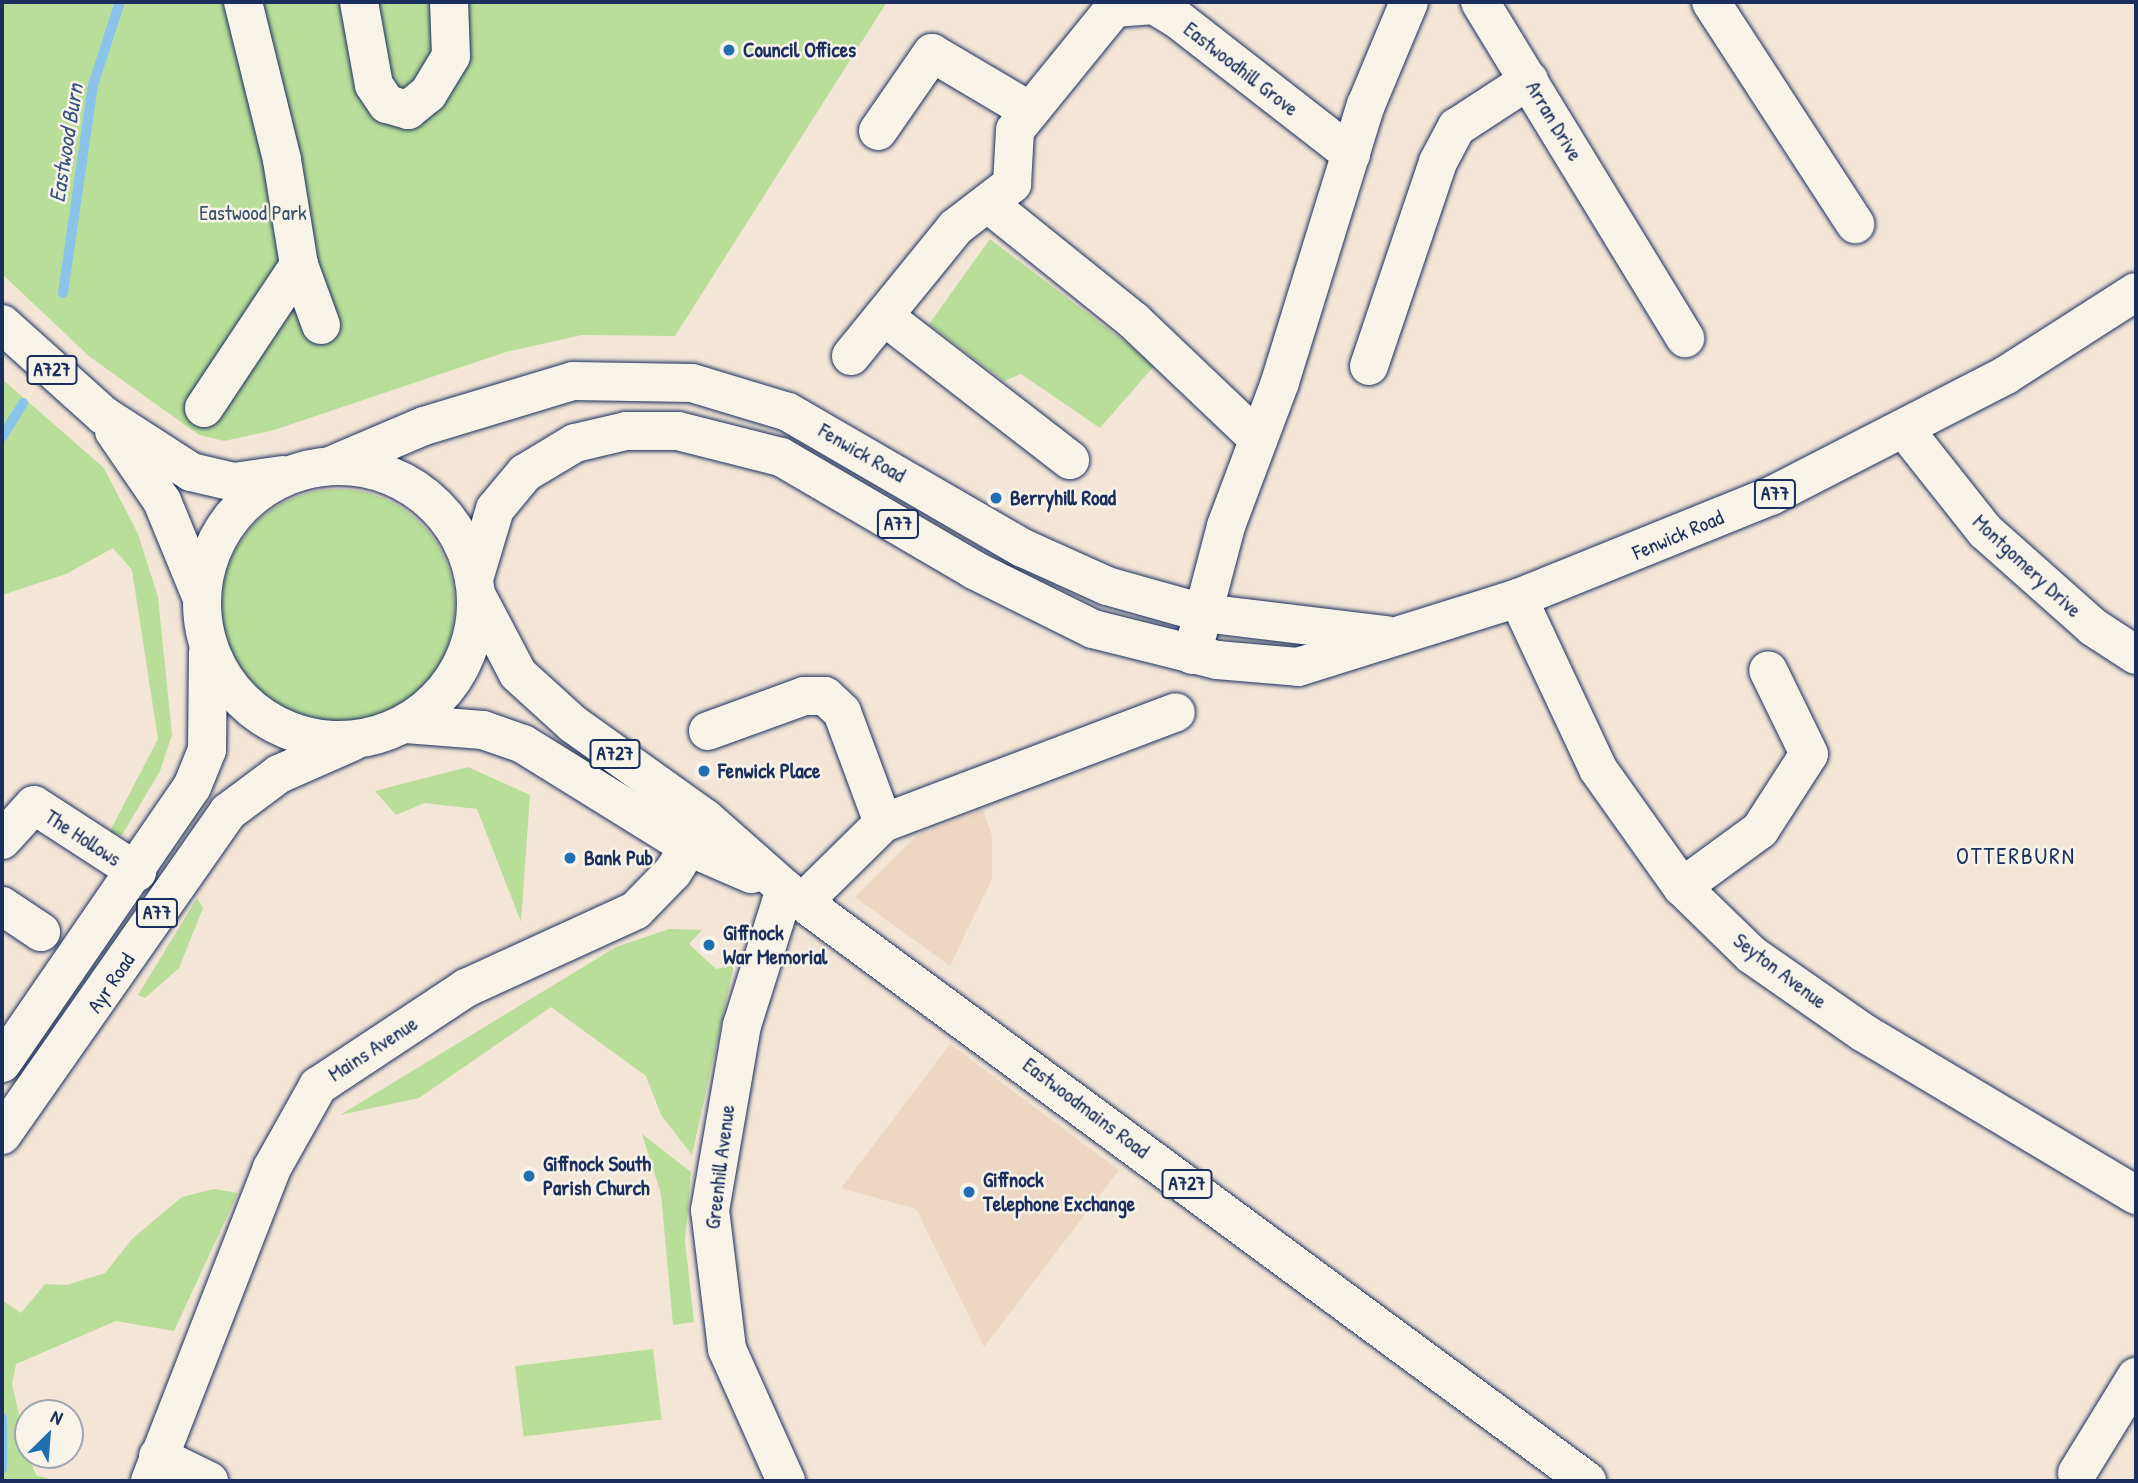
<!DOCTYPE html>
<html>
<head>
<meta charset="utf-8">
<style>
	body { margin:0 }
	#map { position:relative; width:2138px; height:1483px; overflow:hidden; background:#f3e6d7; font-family:"Patrick Hand",sans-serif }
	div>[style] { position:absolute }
	.built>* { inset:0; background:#eed7c2 }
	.green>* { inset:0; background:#b8de99; transform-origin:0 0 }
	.round { border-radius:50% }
	.stream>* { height:10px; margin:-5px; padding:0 5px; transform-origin:5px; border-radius:5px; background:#8bc4ea }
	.roads { filter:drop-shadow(0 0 2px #1b2f5e) drop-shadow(0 0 2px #1b2f5e) }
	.minor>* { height:38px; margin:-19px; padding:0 19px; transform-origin:19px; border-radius:19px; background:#f7f3e8 }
	.major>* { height:38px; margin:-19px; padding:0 19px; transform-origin:19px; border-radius:19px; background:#f7f3e8 }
	.major>.ring { margin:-19px; padding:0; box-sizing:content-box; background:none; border:38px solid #f7f3e8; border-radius:50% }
	.dots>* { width:19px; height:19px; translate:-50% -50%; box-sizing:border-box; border:4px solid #f7f3e8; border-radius:50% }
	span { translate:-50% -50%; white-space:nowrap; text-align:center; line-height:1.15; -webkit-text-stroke:5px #f7f3e8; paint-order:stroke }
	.shield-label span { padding:2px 5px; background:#f7f3e8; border:2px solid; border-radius:5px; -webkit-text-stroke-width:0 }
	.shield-label { font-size:19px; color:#1b2f5e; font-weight:700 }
	.poi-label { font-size:21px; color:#1b2f5e; font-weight:700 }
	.left { translate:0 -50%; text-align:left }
	.street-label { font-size:21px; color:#1b2f5e }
	.park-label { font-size:21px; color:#3a526a }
	.water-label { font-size:23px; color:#375481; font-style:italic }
	.neighbourhood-label { font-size:23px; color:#1b2f5e; letter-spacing:2px }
	.frame { position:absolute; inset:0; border:4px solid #1b2f5e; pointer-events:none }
	.north { position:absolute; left:14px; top:1399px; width:70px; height:70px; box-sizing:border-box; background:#f7f3e8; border:2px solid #9fa5b1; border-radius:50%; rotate:25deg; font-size:19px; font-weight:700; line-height:28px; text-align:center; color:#1b2f5e }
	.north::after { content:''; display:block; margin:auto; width:24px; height:32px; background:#1f6fb2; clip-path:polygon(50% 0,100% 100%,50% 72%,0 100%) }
</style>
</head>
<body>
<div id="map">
	<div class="built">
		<div style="clip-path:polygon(983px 809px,992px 836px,992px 879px,950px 966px,855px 897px,917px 835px)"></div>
		<div style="clip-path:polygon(950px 1044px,1119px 1170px,984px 1347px,916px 1209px,841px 1188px)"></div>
	</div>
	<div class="green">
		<div style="clip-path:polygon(2px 2px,887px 2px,675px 336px,582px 335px,506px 352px,274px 430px,224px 441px,199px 435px,90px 357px,2px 274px)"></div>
		<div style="clip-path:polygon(990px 239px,1155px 365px,1100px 428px,1021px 374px,1004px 381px,929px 324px)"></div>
		<div style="clip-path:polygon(2px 379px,104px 468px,138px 534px,158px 597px,172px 735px,160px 771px,122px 835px,109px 833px,158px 739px,132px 570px,113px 548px,66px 574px,2px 595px)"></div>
		<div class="round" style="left:221px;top:489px;width:234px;height:234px"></div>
		<div style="clip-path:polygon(468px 767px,530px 795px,521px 922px,477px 809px,424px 803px,396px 815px,375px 791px)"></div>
		<div style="clip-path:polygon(197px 898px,203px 908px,179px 968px,145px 998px,138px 995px)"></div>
		<div style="clip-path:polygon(669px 929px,702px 930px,689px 944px,716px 969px,734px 965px,692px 1155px,661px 1115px,646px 1076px,551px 1007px,419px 1098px,340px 1115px,616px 947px)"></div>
		<div style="clip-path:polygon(642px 1134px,691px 1172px,685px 1241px,694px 1322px,673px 1325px,661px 1194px)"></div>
		<div style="clip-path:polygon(214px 1189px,238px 1193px,174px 1331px,116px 1321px,16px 1364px,12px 1384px,28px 1455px,36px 1475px,56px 1481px,2px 1481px,2px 1300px,21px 1313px,45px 1284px,67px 1285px,105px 1273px,132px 1239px,182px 1197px)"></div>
		<div style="left:653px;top:1349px;width:71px;height:139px;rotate:83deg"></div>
	</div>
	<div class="stream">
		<div style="left:63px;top:293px;width:210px;rotate:-81.8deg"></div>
		<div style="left:93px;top:85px;width:87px;rotate:-72deg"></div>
		<div style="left:2px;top:437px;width:40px;rotate:-58deg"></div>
		<div style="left:2px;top:1418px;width:51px;rotate:90deg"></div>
	</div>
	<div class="roads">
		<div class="minor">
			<div style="left:243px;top:2px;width:163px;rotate:76.1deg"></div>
			<div style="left:282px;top:160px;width:106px;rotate:80.8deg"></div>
			<div style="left:299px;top:265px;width:64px;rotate:69.9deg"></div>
			<div style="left:359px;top:2px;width:84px;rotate:79.8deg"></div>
			<div style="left:374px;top:85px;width:23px;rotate:56deg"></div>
			<div style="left:387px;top:104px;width:22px;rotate:16deg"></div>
			<div style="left:408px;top:110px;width:26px;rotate:-39deg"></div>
			<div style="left:428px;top:94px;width:44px;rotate:-58.8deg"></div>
			<div style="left:451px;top:56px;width:54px;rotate:-92.1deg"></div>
			<div style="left:1480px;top:2px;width:394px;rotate:58.6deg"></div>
			<div style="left:1711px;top:2px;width:265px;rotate:57deg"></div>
			<div style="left:878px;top:131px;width:95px;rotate:-55.3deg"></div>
			<div style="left:932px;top:53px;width:114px;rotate:30.6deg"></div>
			<div style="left:990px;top:205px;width:184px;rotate:38.8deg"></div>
			<div style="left:1133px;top:320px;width:173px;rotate:43.6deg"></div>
			<div style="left:885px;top:317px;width:234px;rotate:37.7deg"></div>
			<div style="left:851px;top:356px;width:166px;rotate:-50.9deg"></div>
			<div style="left:956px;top:227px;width:71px;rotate:-37.5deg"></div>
			<div style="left:1012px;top:184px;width:54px;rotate:-86.8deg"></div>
			<div style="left:1015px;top:130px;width:157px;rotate:-50.9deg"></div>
			<div style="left:1114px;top:8px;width:40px;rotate:-4.3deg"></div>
			<div style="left:1154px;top:5px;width:26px;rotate:31deg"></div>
			<div style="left:1176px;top:18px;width:222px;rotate:37.9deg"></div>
			<div style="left:1369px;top:366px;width:215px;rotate:-71.3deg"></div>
			<div style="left:1438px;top:162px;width:40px;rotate:-62deg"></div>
			<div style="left:1457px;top:127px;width:86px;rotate:-33.1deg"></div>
			<div style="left:204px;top:408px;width:172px;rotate:-56.4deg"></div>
			<div style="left:1905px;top:430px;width:129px;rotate:51.6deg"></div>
			<div style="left:1985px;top:531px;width:144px;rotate:41.6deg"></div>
			<div style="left:2093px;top:627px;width:51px;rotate:33.1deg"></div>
			<div style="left:1518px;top:598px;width:189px;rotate:64.9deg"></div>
			<div style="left:1598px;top:769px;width:145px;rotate:54.6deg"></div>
			<div style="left:1682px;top:887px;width:98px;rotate:44.2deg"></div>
			<div style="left:1752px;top:955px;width:136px;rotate:34.9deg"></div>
			<div style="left:1864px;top:1033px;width:317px;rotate:30.8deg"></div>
			<div style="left:1192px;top:655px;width:133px;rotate:-75.2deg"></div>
			<div style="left:1226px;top:526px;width:154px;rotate:-69.4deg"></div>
			<div style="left:1280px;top:382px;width:290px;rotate:-72.8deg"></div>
			<div style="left:1366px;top:105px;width:112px;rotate:-67.3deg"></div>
			<div style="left:708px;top:731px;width:102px;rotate:-20deg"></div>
			<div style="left:804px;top:696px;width:21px"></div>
			<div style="left:825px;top:696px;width:23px;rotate:43deg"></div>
			<div style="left:842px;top:712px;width:118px;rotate:69.7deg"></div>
			<div style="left:2px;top:840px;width:47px;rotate:-47.6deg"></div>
			<div style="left:34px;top:805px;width:123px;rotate:33deg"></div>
			<div style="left:1682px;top:887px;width:97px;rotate:-36.2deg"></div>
			<div style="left:1760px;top:830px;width:90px;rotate:-57.2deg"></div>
			<div style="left:1809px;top:754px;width:93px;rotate:-116deg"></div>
			<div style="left:785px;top:889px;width:143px;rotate:107.5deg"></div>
			<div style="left:742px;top:1025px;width:188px;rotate:99.8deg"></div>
			<div style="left:710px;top:1210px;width:140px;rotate:83deg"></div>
			<div style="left:727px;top:1349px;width:145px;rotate:65.9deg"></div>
			<div style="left:803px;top:902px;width:112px;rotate:-44.6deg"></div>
			<div style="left:883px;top:823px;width:313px;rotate:-20.7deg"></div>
			<div style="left:2px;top:906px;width:47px;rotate:33.7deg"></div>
			<div style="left:158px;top:1456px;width:57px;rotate:26.1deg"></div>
			<div style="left:2077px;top:1473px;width:113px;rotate:-58.4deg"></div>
			<div style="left:150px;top:1481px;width:336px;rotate:-68.7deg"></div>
			<div style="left:272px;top:1168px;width:94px;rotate:-60.7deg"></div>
			<div style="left:318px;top:1086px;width:178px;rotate:-33.5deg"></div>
			<div style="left:466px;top:988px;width:187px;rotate:-24.6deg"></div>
			<div style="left:636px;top:910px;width:53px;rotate:-45.8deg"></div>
			<div style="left:673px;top:872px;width:62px;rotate:-58.1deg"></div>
		</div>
		<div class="major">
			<div style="left:2px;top:324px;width:136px;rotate:42deg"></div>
			<div style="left:103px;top:415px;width:105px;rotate:32.9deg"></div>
			<div style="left:191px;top:472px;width:44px;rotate:13.1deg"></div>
			<div style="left:234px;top:482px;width:49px;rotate:-8.3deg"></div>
			<div style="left:114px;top:431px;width:85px;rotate:55.6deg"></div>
			<div style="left:162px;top:501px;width:103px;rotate:67.7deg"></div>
			<div class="ring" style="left:202px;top:466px;width:236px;height:236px"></div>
			<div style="left:330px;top:466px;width:102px;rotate:-23.1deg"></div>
			<div style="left:424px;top:426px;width:156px;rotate:-16.8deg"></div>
			<div style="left:573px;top:381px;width:119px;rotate:1deg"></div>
			<div style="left:692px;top:383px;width:100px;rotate:16.8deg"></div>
			<div style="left:788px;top:412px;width:272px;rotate:30.1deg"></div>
			<div style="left:1023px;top:548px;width:92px;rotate:24.3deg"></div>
			<div style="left:1107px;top:586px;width:100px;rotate:15.7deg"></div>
			<div style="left:1203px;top:613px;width:184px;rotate:6.9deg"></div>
			<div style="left:474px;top:579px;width:73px;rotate:-73.3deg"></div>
			<div style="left:495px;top:509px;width:47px;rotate:-50.2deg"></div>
			<div style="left:525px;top:473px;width:58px;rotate:-31deg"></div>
			<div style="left:575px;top:443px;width:52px;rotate:-13.2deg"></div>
			<div style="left:626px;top:431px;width:52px"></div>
			<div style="left:678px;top:431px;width:106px;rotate:14.2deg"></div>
			<div style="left:781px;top:457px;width:224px;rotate:30.3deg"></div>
			<div style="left:974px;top:570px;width:133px;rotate:26.4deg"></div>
			<div style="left:1093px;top:629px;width:128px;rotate:14deg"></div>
			<div style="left:1217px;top:660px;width:81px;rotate:4.9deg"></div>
			<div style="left:1298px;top:667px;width:231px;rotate:-17.4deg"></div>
			<div style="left:1518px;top:598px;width:273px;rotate:-22deg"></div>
			<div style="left:1771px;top:496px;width:264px;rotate:-27.2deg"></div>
			<div style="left:2006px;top:375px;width:154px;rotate:-32.6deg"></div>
			<div style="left:476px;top:594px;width:90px;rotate:62.3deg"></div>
			<div style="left:518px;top:674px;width:74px;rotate:42.3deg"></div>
			<div style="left:573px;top:724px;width:163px;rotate:35.5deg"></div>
			<div style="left:706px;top:819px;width:106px;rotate:41.5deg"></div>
			<div style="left:785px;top:889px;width:997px;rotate:36.43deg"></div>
			<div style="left:406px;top:724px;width:77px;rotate:4.5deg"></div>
			<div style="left:483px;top:730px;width:42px;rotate:19.3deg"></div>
			<div style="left:523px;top:744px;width:195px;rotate:31.8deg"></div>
			<div style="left:689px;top:847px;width:68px;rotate:23.5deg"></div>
			<div style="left:2px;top:1063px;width:335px;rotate:-55.5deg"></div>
			<div style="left:192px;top:787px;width:40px;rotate:-68deg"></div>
			<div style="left:207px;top:750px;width:98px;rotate:-89.4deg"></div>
			<div style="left:2px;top:1135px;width:394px;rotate:-55deg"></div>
			<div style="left:228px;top:812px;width:64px;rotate:-36.7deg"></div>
			<div style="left:279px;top:774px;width:80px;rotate:-23.7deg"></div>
		</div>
	</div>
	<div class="dots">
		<div style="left:729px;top:50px;background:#1f6fb2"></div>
		<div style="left:996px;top:498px;background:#1f6fb2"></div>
		<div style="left:704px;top:771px;background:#1f6fb2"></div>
		<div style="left:570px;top:858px;background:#1f6fb2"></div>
		<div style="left:709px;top:945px;background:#1f6fb2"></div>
		<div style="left:529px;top:1176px;background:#1f6fb2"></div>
		<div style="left:969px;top:1192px;background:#1f6fb2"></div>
	</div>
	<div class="shield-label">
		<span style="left:52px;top:370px">A727</span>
		<span style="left:1775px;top:494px">A77</span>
		<span style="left:898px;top:524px">A77</span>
		<span style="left:615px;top:754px">A727</span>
		<span style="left:157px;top:913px">A77</span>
		<span style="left:1187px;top:1184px">A727</span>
	</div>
	<div class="poi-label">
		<span class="left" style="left:743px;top:50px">Council Offices</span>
		<span class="left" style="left:1010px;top:498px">Berryhill Road</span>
		<span class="left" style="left:718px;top:771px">Fenwick Place</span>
		<span class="left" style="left:584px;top:858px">Bank Pub</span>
		<span class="left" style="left:723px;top:945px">Giffnock<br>War Memorial</span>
		<span class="left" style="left:543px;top:1176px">Giffnock South<br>Parish Church</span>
		<span class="left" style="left:983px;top:1192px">Giffnock<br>Telephone Exchange</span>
	</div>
	<div class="street-label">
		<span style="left:1241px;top:69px;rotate:38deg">Eastwoodhill Grove</span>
		<span style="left:1554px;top:121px;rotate:59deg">Arran Drive</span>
		<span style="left:862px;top:453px;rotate:30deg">Fenwick Road</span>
		<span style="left:1678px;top:535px;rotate:-23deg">Fenwick Road</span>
		<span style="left:2027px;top:566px;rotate:43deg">Montgomery Drive</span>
		<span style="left:83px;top:838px;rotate:33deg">The Hollows</span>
		<span style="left:1780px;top:971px;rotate:37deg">Seyton Avenue</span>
		<span style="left:111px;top:983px;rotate:-56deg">Ayr Road</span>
		<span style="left:373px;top:1049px;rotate:-33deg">Mains Avenue</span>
		<span style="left:1086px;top:1108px;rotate:37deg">Eastwoodmains Road</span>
		<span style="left:720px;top:1167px;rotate:-83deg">Greenhill Avenue</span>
	</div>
	<div class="park-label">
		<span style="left:253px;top:213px">Eastwood Park</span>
	</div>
	<div class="water-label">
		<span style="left:66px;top:143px;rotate:-81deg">Eastwood Burn</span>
	</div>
	<div class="neighbourhood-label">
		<span style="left:2016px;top:856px">OTTERBURN</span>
	</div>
	<div class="frame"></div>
	<div class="north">N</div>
</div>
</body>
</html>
